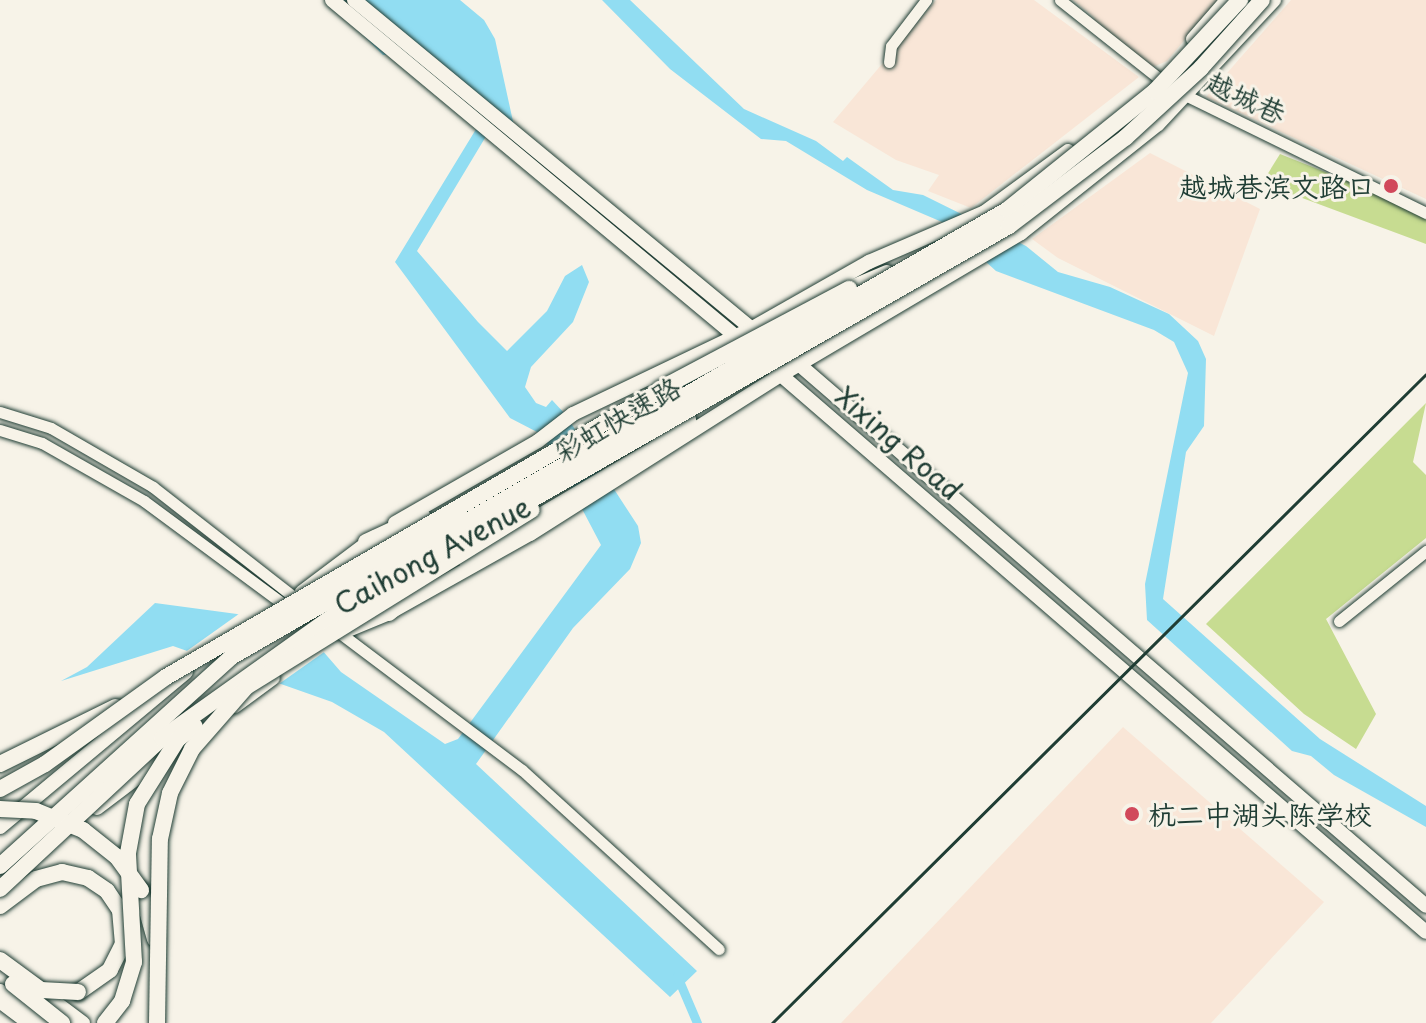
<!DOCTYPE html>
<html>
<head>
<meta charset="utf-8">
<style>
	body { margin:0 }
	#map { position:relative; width:1426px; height:1023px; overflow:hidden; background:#f7f3e8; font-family:"Playpen Sans","LXGW WenKai TC",sans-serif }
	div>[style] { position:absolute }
	.built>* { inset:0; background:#f9e6d7 }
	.green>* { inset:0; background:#c7dc91 }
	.water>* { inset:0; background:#91ddf2 }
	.pier>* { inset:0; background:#f7f3e8 }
	.canal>* { height:9px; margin:-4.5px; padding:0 4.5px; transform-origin:4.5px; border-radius:4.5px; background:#91ddf2 }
	.roads { filter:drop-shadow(0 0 2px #1f3d34) drop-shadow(0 0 2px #1f3d34) }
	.minor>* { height:11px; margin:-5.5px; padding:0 5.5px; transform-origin:5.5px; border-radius:5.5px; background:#f7f3e8 }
	.major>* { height:14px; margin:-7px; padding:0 7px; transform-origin:7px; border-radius:7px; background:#f7f3e8 }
	.highway>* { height:16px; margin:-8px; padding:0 8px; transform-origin:8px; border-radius:8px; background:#f7f3e8 }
	.rail>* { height:3px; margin:-1.5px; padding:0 1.5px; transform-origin:1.5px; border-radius:1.5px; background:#1f3d34 }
	.bridges { filter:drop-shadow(0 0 2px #1f3d34) drop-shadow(0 0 2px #1f3d34) }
	.highway-bridge>* { height:16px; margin:-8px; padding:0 8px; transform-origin:8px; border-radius:8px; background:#f7f3e8 }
	.dots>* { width:22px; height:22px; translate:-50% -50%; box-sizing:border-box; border:4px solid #f7f3e8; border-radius:50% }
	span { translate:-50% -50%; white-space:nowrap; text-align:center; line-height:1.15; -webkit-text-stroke:6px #f7f3e8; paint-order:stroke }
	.street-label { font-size:28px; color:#1f3d34 }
	.poi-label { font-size:28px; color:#1f3d34 }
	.right { translate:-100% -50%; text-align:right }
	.left { translate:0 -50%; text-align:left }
</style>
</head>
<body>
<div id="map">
	<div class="built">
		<div style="clip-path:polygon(936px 0,1034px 0,1139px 77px,971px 208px,928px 191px,939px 175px,896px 160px,833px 122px)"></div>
		<div style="clip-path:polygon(1073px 0,1218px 0,1167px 61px,1153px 67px,1090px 25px,1095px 18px)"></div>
		<div style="clip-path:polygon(1291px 0,1426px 0,1426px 199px,1206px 97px)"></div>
		<div style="clip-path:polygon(1150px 153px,1260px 209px,1214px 336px,1058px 258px,1032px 239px)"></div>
		<div style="clip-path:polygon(1123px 727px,1324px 902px,1211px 1023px,841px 1023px)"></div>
	</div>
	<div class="green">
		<div style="clip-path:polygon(1280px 154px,1426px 212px,1426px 244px,1262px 183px)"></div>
		<div style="clip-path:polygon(1426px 403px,1413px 462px,1426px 475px,1426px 538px,1326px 619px,1376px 714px,1356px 749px,1304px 714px,1206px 624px)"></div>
	</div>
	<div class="water">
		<div style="clip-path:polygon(328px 0,460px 0,484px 20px,495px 39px,514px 126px,509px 142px,488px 133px,417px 251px,478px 322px,507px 351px,547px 311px,565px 276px,582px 265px,589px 282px,573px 322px,531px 367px,525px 387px,536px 403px,546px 407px,552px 400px,565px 414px,638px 526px,641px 543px,630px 569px,573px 628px,476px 764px,697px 971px,670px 997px,384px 732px,332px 702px,173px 646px,61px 681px,87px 667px,155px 603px,237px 614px,315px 642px,341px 672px,445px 744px,458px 739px,601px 545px,550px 448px,539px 433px,510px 418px,395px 262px,481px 121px,437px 59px,426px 52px,383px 55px)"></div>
		<div style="clip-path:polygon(602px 0,630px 0,744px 109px,816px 141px,843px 161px,847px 157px,893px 190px,923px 195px,1026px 246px,1058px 272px,1110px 287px,1169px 314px,1198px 341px,1206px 359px,1204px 426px,1186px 452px,1163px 599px,1320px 739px,1426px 806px,1426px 827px,1334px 775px,1311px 756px,1292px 751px,1147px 620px,1145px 584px,1188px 373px,1174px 342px,1154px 330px,996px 271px,942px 222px,867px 190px,786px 141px,761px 139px,670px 69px)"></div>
	</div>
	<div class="pier">
		<div style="clip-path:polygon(243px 611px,319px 641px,327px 650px,276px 686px,184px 653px)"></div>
	</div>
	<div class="canal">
		<div style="left:677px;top:976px;width:51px;rotate:66.9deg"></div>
	</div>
	<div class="roads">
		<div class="minor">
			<div style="left:1060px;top:0;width:135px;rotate:38.4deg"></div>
			<div style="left:889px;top:62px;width:16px;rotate:-83deg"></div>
			<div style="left:891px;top:46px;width:58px;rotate:-52.7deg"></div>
			<div style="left:1181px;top:93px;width:273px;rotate:26.1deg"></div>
			<div style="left:0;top:412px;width:53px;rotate:17.4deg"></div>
			<div style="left:51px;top:428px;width:118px;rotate:30deg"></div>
			<div style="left:153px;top:487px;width:190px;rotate:38deg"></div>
			<div style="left:0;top:430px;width:44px;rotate:17.2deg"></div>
			<div style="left:42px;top:443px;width:117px;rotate:29.6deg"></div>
			<div style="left:144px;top:501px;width:182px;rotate:36.5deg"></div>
			<div style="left:1339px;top:621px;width:112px;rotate:-38.8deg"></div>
			<div style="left:332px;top:627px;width:238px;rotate:37deg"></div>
			<div style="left:522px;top:770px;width:266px;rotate:42.3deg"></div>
		</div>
		<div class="major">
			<div style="left:332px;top:0;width:531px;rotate:39.81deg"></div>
			<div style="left:354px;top:0;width:524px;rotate:39.58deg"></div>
			<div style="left:1193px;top:39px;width:52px;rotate:-48.9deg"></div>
			<div style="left:794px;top:360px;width:835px;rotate:40.82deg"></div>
			<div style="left:774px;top:369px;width:861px;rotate:40.81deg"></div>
			<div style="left:395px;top:523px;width:165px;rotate:-29.8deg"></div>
			<div style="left:538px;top:441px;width:44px;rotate:-37.6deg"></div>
			<div style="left:573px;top:414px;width:197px;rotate:-25.5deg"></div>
			<div style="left:751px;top:329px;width:136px;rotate:-29.6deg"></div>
			<div style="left:869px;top:262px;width:126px;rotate:-23.3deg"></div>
			<div style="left:985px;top:212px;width:103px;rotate:-36.3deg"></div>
			<div style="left:302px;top:592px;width:91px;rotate:-37deg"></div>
			<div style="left:348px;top:630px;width:44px;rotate:-22.5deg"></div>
			<div style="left:389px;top:613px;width:162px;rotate:-29.3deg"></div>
			<div style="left:530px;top:534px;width:297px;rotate:-32.4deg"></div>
			<div style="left:781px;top:375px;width:279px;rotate:-30.6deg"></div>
			<div style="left:1021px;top:233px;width:175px;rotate:-38.5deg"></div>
			<div style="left:1158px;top:124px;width:170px;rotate:-46.9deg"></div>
			<div style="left:235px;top:706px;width:47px;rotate:-36.4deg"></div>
			<div style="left:97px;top:808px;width:83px;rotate:-37.1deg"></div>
			<div style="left:0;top:827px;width:242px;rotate:-39.8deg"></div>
			<div style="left:35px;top:987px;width:60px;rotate:36.9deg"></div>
			<div style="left:0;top:991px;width:52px;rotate:38deg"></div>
		</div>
		<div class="highway">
			<div style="left:849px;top:289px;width:41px;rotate:-22.8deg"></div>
			<div style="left:366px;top:542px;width:62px;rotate:-24.9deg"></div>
			<div style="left:466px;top:560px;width:218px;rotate:-30.6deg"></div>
			<div style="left:654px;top:449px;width:45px;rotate:-40.5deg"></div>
			<div style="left:389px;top:613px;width:42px;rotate:-40.2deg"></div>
			<div style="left:0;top:764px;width:129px;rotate:-26.2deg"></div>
			<div style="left:141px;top:890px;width:51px;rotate:74.1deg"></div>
			<div style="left:0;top:906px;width:45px;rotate:-36.9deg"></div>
			<div style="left:36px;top:879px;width:27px;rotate:-15deg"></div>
			<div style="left:62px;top:872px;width:27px;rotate:13deg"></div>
			<div style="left:88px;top:878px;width:23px;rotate:34deg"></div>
			<div style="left:107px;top:891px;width:23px;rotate:56deg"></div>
			<div style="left:120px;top:910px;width:34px;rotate:85deg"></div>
			<div style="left:123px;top:944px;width:29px;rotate:117deg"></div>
			<div style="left:110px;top:970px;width:39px;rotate:145deg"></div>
			<div style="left:0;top:1000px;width:38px;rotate:37deg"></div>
		</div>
	</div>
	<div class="rail">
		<div style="left:772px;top:1023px;width:921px;rotate:-44.78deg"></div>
	</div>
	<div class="bridges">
		<div class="highway-bridge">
			<div style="left:660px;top:389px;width:214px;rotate:-27.9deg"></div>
			<div style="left:0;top:789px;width:51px;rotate:-29.1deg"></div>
			<div style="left:45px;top:764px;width:149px;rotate:-35.7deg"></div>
			<div style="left:166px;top:677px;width:580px;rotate:-30.1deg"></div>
			<div style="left:0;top:809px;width:36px;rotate:3deg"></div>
			<div style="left:36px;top:811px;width:51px;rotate:22deg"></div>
			<div style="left:83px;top:830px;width:43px;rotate:38.5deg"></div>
			<div style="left:117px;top:857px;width:41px;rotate:54deg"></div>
			<div style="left:0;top:866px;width:312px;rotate:-42.1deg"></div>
			<div style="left:231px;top:657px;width:896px;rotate:-29.94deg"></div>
			<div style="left:1007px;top:210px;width:190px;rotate:-38.8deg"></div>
			<div style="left:1155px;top:91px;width:125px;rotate:-47deg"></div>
			<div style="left:0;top:889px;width:221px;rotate:-43deg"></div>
			<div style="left:162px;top:738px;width:231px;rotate:-35.5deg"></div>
			<div style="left:350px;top:604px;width:760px;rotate:-29.84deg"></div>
			<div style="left:1009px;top:226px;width:146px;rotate:-37.2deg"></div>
			<div style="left:1125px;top:138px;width:103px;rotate:-42.6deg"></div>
			<div style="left:1201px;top:68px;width:91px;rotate:-48.1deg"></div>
			<div style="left:0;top:960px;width:51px;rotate:36.2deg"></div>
			<div style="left:41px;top:990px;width:37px;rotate:3deg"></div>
			<div style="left:13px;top:984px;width:63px;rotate:38.5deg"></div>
			<div style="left:105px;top:1023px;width:28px;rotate:-52deg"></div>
			<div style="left:122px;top:1001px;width:41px;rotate:-72.9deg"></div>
			<div style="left:134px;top:962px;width:109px;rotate:-93.2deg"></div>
			<div style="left:128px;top:853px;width:50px;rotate:-79.6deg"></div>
			<div style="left:137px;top:804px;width:77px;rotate:-57.8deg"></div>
			<div style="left:178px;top:739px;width:21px;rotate:-37deg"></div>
			<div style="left:157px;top:1023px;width:184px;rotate:-89.1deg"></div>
			<div style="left:160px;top:839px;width:47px;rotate:-77.7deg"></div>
			<div style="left:170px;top:793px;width:49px;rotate:-63.4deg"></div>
			<div style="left:192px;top:749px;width:82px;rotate:-48.9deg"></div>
			<div style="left:246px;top:687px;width:336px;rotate:-31.8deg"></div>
		</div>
	</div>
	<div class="dots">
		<div style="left:1391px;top:186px;background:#d1495b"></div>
		<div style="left:1132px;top:814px;background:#d1495b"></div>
	</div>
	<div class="street-label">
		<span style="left:1246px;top:97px;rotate:25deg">越城巷</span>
		<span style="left:617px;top:419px;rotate:-30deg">彩虹快速路</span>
		<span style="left:899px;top:443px;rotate:41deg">Xixing Road</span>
		<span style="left:432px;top:555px;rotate:-28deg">Caihong Avenue</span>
	</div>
	<div class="poi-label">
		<span class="right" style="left:1375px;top:186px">越城巷滨文路口</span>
		<span class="left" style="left:1148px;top:814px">杭二中湖头陈学校</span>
	</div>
</div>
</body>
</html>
